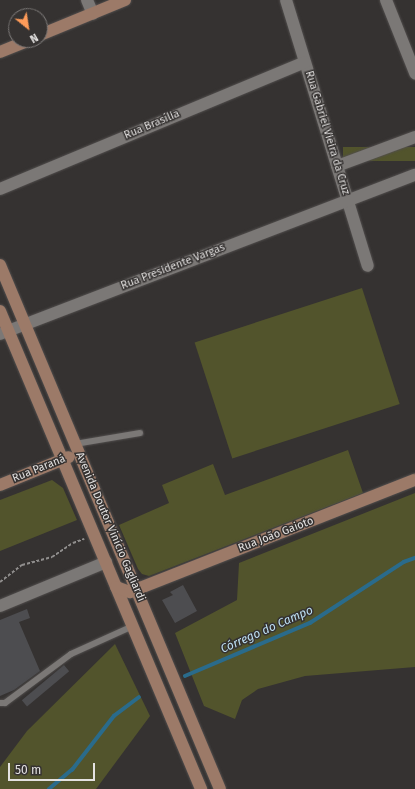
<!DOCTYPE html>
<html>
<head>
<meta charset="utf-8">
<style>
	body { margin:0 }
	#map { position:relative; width:415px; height:789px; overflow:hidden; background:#353231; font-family:"Fira Sans",sans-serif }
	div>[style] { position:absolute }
	.green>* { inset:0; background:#52542c; transform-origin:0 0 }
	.stream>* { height:3.5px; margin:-1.75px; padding:0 1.75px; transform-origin:1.75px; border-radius:1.75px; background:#2a6b8b }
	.building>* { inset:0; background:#4d4d50; transform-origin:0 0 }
	.path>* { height:2px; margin-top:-1px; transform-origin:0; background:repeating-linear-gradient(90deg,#908e8d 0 3px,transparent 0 5px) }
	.roads { filter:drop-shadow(0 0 1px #514e4d) drop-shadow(0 0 1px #514e4d) }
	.lane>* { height:6px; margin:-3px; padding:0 3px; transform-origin:3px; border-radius:3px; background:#7b7876 }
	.street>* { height:12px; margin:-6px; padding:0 6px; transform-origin:6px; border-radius:6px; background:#7b7876 }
	.secondary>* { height:12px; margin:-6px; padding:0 6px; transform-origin:6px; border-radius:6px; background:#9c7a68 }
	span { translate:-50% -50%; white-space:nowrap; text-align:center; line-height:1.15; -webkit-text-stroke:3px #353231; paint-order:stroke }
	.street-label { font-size:11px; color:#e4e2e1 }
	.water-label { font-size:12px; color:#bddff3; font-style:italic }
	.north { position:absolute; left:8px; top:8px; width:40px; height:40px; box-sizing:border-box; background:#353231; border:1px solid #7b7877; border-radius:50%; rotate:150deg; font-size:11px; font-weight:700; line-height:16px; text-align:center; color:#e4e2e1 }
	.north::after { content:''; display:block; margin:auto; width:14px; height:18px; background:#fe9b59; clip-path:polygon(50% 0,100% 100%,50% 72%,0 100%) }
	.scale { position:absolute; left:8px; top:763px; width:87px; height:18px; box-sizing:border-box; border:2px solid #e4e2e1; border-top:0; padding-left:5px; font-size:12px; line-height:14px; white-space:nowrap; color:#e4e2e1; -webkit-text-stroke:3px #353231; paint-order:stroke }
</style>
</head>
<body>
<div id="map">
	<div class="green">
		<div style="left:415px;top:147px;width:14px;height:72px;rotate:90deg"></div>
		<div style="left:362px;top:288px;width:122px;height:176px;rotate:72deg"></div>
		<div style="clip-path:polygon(348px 450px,363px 493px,149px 576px,142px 574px,138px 569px,119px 525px,169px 503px,162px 485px,213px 464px,225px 495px)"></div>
		<div style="clip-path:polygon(52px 480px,63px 488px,77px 520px,0 551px,0 500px)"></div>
		<div style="clip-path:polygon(415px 493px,415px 667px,305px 676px,258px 689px,242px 700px,235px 719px,204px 706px,175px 633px,237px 600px,239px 563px)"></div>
		<div style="clip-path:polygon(115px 644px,150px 716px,96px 789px,0 789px,0 767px,27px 731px)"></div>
	</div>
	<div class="stream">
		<div style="left:185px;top:676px;width:136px;rotate:-23deg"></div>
		<div style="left:310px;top:623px;width:112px;rotate:-33deg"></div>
		<div style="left:404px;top:562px;width:12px;rotate:-20deg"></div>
		<div style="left:49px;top:789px;width:30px;rotate:-40deg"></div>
		<div style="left:72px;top:770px;width:68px;rotate:-52.1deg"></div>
		<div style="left:114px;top:716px;width:31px;rotate:-37deg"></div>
	</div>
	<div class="building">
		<div style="clip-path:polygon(183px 585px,197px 611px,175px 623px,162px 600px,173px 595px,170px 592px)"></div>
		<div style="clip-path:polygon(27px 609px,30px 618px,19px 622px,40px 671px,14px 690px,0 696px,0 620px)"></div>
		<div style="left:64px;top:665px;width:8px;height:55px;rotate:50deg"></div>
	</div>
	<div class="path">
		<div style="left:0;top:582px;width:28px;rotate:-38deg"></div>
		<div style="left:22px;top:565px;width:31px;rotate:-15deg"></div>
		<div style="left:52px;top:557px;width:25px;rotate:-34deg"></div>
		<div style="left:73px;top:543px;width:12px;rotate:-20deg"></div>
	</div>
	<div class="roads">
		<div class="lane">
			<div style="left:75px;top:444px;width:66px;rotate:-9.6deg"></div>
			<div style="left:0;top:703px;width:5px"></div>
			<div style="left:5px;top:703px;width:82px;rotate:-36.6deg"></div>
			<div style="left:71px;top:654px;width:68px;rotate:-24.3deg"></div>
		</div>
		<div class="street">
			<div style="left:87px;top:0;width:15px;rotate:67deg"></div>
			<div style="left:286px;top:0;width:278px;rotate:72.9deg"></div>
			<div style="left:386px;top:0;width:79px;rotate:68.3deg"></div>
			<div style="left:337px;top:166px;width:83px;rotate:-20.4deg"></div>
			<div style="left:0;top:189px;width:330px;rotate:-22.6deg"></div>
			<div style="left:0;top:334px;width:444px;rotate:-21deg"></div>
			<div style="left:0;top:606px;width:115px;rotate:-22.5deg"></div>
		</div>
		<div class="secondary">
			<div style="left:40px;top:35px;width:92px;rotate:-22.4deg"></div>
			<div style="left:0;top:52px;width:31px;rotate:-22deg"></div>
			<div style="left:0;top:265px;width:568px;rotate:67.23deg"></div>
			<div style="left:0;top:311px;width:519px;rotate:67.19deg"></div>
			<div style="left:0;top:485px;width:74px;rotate:-22.1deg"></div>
			<div style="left:116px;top:587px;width:15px;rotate:20deg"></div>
			<div style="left:130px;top:592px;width:306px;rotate:-21.5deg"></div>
		</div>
	</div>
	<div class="street-label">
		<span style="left:152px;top:125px;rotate:-23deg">Rua Brasília</span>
		<span style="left:327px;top:133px;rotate:73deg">Rua Gabriel Vieira da Cruz</span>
		<span style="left:173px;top:267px;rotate:-21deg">Rua Presidente Vargas</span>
		<span style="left:39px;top:469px;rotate:-22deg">Rua Paraná</span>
		<span style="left:110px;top:527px;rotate:67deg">Avenida Doutor Vinício Gagliardi</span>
		<span style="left:276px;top:535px;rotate:-21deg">Rua João Gaioto</span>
	</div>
	<div class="water-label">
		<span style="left:267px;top:630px;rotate:-24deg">Córrego do Campo</span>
	</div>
	<div class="north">N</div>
	<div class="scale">50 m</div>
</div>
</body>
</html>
